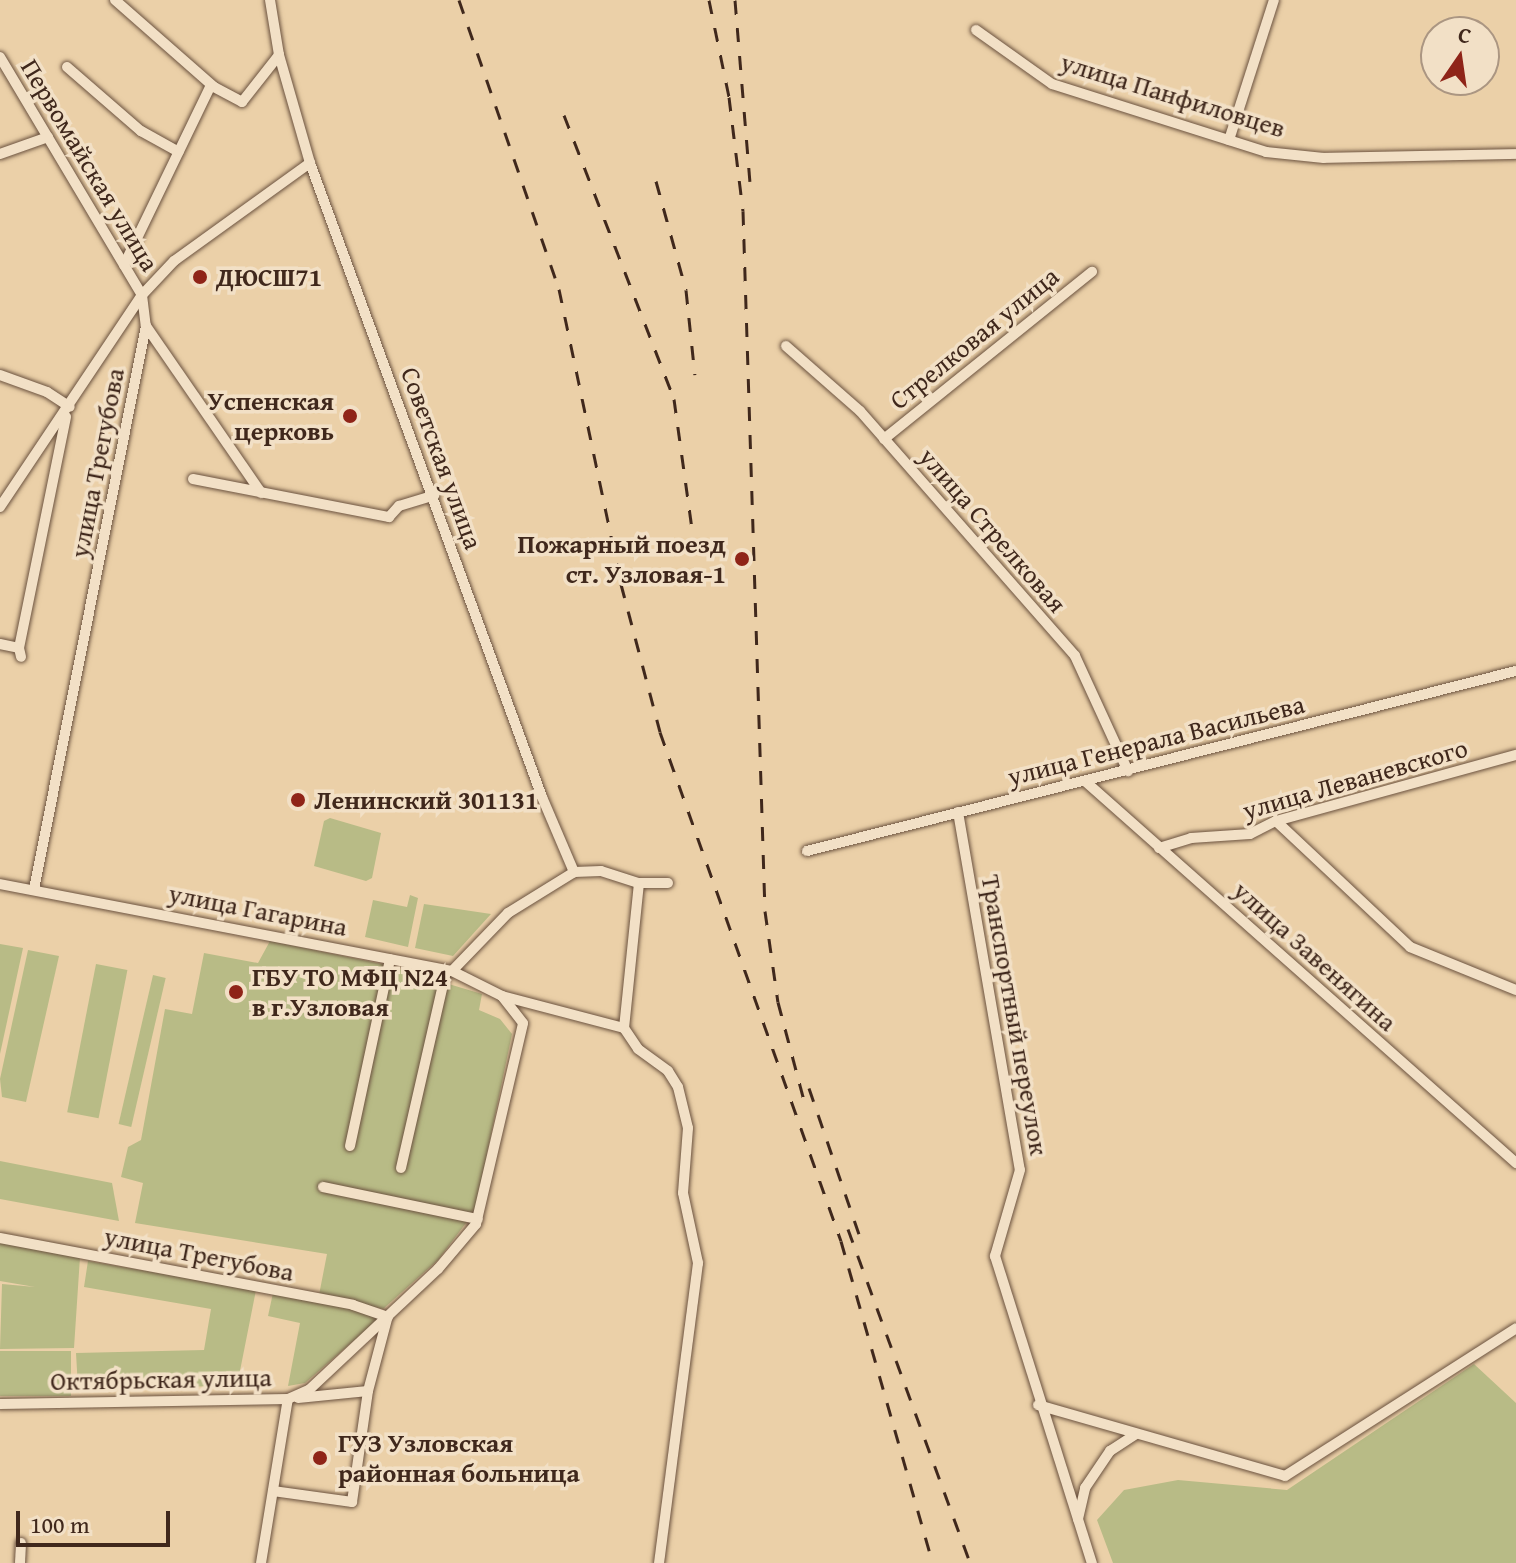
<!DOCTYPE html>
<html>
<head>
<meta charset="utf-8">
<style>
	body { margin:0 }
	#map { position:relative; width:1516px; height:1563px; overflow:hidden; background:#ebd0a8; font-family:"Gentium Book Plus",serif }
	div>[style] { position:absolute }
	.green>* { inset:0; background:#b8bb86; transform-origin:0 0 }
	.roads { filter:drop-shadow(0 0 2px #6b523f) drop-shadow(0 0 2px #6b523f) }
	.street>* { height:10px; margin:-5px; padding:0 5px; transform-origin:5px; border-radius:5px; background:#f2e0c6 }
	.rail>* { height:3px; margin-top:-1.5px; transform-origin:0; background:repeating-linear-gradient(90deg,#40281c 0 14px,transparent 0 28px) }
	.dots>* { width:22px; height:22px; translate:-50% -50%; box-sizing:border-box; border:4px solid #f2e0c6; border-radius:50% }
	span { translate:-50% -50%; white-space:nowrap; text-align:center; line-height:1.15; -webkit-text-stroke:7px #f2e0c6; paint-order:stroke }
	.street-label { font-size:26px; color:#40281c }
	.poi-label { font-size:26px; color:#40281c; font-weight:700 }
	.left { translate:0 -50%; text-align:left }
	.right { translate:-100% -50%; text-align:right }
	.north { position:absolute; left:1420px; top:16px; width:80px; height:80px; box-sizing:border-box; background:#f2e0c6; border:2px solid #ab9682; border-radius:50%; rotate:13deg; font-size:22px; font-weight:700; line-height:32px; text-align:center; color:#40281c }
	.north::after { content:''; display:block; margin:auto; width:28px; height:36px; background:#8f2418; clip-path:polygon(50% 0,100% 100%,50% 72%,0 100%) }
	.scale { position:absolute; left:16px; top:1511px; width:154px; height:36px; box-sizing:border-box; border:4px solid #40281c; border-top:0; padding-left:10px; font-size:24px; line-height:28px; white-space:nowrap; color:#40281c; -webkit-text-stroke:6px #f2e0c6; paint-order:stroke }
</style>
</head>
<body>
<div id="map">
	<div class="green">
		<div style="clip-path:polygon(330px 818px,381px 833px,372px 878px,366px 881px,314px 866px,324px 821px)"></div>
		<div style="clip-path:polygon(410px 895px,418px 898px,408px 947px,365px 937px,373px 900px,407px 907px)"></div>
		<div style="clip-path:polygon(424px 904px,491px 914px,453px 956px,415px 948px)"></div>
		<div style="clip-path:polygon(270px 941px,382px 964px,482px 994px,479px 1010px,500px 1019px,512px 1034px,475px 1211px,438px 1260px,383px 1309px,319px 1295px,327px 1254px,135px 1223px,143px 1183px,121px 1177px,128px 1147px,141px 1140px,165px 1009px,192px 1014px,204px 953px,258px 963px)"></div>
		<div style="clip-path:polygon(0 944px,23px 948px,0 1054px)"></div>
		<div style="clip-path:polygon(28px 950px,59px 956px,26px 1102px,2px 1097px,0 1079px)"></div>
		<div style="left:96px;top:964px;width:32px;height:151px;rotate:11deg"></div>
		<div style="left:153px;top:975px;width:13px;height:153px;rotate:13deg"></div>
		<div style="clip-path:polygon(0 1161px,112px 1183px,119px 1221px,0 1199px)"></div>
		<div style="clip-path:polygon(0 1241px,80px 1257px,74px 1348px,0 1349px,2px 1284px,35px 1287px,0 1281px)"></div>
		<div style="clip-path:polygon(88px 1261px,256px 1290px,237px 1386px,78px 1388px,76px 1353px,204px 1350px,211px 1309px,84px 1287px)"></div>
		<div style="clip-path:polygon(273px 1293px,382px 1316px,305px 1383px,288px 1386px,300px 1323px,268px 1316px)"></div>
		<div style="left:0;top:1351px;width:71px;height:45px"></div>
		<div style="clip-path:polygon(1474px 1364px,1516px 1403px,1516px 1563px,1113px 1563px,1097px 1520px,1124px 1490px,1178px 1480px,1287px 1490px)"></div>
	</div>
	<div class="roads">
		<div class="street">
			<div style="left:115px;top:0;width:132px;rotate:41.3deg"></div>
			<div style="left:214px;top:87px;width:32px;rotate:28deg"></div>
			<div style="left:242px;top:102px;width:60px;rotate:-51.8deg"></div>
			<div style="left:270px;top:0;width:56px;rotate:80.7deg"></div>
			<div style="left:279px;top:55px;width:112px;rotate:74deg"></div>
			<div style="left:310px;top:163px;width:675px;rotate:69.9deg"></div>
			<div style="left:542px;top:797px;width:82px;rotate:66.9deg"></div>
			<div style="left:976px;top:30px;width:93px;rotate:35.4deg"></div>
			<div style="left:1052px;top:84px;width:225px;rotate:17.6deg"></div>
			<div style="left:1266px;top:152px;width:58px;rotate:5.9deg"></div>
			<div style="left:1324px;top:158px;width:192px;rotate:-1.2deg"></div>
			<div style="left:0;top:57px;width:277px;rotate:59.2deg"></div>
			<div style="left:142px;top:295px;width:31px;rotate:83deg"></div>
			<div style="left:146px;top:326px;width:574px;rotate:101.25deg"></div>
			<div style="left:67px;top:67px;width:98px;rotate:40.9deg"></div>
			<div style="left:141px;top:131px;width:43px;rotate:28.9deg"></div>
			<div style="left:1229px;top:140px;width:147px;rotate:-72.2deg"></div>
			<div style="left:0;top:154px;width:51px;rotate:-19.5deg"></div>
			<div style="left:124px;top:265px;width:200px;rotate:-64.2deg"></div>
			<div style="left:146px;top:326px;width:203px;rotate:55.4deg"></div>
			<div style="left:786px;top:346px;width:98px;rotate:41.3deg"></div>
			<div style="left:860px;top:411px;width:326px;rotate:48.7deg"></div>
			<div style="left:1075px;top:656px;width:127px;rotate:65.3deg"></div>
			<div style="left:0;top:375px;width:50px;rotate:19.9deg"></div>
			<div style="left:47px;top:392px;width:27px;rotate:33deg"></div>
			<div style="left:884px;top:439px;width:267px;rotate:-38.8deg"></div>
			<div style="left:193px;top:479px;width:200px;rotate:11deg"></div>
			<div style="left:389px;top:517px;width:15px;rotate:-48deg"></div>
			<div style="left:399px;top:506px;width:37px;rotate:-17deg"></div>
			<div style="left:0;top:507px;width:255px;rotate:-56.2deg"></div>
			<div style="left:142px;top:295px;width:47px;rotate:-46.7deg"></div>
			<div style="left:174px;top:261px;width:168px;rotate:-35.8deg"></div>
			<div style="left:0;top:644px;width:19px;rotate:12deg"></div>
			<div style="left:19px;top:648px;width:9px;rotate:77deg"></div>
			<div style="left:19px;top:648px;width:236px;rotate:-78.5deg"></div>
			<div style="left:1086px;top:782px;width:575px;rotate:41.54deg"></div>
			<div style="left:958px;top:812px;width:363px;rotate:80.2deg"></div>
			<div style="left:1020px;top:1170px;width:90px;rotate:106.2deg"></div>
			<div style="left:995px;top:1256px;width:322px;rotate:72.5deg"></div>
			<div style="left:1276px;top:821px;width:184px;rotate:43.2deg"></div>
			<div style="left:1410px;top:947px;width:114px;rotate:22.1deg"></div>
			<div style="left:1159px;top:848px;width:34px;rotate:-17deg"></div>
			<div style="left:1191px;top:838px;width:59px;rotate:-3.9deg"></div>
			<div style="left:1250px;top:834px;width:29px;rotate:-27deg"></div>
			<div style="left:1276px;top:821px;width:249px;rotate:-15.4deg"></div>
			<div style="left:807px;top:851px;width:731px;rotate:-14.25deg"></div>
			<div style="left:639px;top:883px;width:146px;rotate:95.9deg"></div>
			<div style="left:624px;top:1028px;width:25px;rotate:56deg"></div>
			<div style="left:638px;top:1049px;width:37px;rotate:36deg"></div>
			<div style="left:668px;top:1071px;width:19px;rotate:58deg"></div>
			<div style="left:678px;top:1087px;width:42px;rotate:76.3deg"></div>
			<div style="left:688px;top:1128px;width:65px;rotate:94.4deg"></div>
			<div style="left:683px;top:1193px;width:72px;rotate:77.9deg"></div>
			<div style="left:698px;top:1263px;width:303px;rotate:97.4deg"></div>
			<div style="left:0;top:884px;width:460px;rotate:10.9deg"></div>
			<div style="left:452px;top:971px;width:56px;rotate:26.6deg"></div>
			<div style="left:502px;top:996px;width:126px;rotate:14.7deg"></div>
			<div style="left:452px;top:971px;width:81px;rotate:-46deg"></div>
			<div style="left:508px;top:913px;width:78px;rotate:-31.8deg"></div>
			<div style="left:574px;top:872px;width:27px;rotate:-2deg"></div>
			<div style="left:601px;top:871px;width:40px;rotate:18deg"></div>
			<div style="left:639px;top:883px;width:29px"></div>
			<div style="left:350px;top:1146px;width:191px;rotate:-77.9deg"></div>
			<div style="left:401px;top:1168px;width:202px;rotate:-77.1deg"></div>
			<div style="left:323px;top:1187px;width:158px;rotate:11.7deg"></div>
			<div style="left:0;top:1238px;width:359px;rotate:10.7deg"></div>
			<div style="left:353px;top:1305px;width:37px;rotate:19deg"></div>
			<div style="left:298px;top:1398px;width:70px;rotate:-5.7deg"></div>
			<div style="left:0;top:1404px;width:288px;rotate:-1deg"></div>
			<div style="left:288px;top:1399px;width:24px;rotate:-24deg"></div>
			<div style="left:310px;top:1389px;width:175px;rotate:-43.2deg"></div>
			<div style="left:438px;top:1269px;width:59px;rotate:-49.8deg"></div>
			<div style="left:476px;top:1224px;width:206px;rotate:-76.8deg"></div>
			<div style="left:523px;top:1023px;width:34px;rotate:-128deg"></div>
			<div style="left:1038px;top:1405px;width:257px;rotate:16deg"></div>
			<div style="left:1285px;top:1476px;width:274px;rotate:-32.6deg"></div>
			<div style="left:273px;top:1491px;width:80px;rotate:7.9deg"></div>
			<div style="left:352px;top:1502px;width:112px;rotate:-81.8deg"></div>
			<div style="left:368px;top:1391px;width:74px;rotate:-75.2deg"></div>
			<div style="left:1078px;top:1519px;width:32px;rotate:-77deg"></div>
			<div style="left:1085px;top:1488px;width:45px;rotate:-56deg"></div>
			<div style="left:1110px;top:1451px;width:30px;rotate:-33deg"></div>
			<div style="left:20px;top:1563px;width:20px;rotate:-87deg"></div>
			<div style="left:261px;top:1563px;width:166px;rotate:-80.7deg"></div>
		</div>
	</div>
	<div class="rail">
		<div style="left:459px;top:0;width:306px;rotate:70.9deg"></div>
		<div style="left:559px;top:289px;width:301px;rotate:78.1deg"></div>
		<div style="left:621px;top:584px;width:153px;rotate:75.2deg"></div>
		<div style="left:660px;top:732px;width:540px;rotate:70.42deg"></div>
		<div style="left:841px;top:1241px;width:335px;rotate:74.1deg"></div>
		<div style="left:709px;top:0;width:99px;rotate:78.3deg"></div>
		<div style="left:729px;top:97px;width:115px;rotate:83deg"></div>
		<div style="left:743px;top:211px;width:700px;rotate:88.2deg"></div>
		<div style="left:765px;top:911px;width:92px;rotate:81.9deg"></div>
		<div style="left:778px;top:1002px;width:106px;rotate:75.2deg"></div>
		<div style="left:735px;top:0;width:182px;rotate:85.3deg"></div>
		<div style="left:564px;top:115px;width:305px;rotate:68.8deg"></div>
		<div style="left:674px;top:399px;width:161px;rotate:82.1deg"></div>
		<div style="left:656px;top:181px;width:113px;rotate:74.6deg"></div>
		<div style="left:686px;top:290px;width:85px;rotate:84deg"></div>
		<div style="left:809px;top:1088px;width:161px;rotate:71.1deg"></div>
		<div style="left:848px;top:1229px;width:356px;rotate:69.9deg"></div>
	</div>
	<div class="dots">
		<div style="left:200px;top:277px;background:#8f2418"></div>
		<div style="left:350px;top:416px;background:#8f2418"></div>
		<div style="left:742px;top:559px;background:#8f2418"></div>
		<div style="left:298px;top:800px;background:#8f2418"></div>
		<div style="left:236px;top:992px;background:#8f2418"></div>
		<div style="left:320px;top:1458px;background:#8f2418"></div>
	</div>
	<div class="street-label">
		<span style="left:1173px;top:95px;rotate:17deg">улица Панфиловцев</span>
		<span style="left:90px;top:165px;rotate:59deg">Первомайская улица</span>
		<span style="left:974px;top:338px;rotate:-39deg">Стрелковая улица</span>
		<span style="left:442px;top:458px;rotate:70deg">Советская улица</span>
		<span style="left:97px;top:463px;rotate:-79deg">улица Трегубова</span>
		<span style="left:993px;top:530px;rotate:49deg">улица Стрелковая</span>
		<span style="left:1156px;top:740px;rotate:-14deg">улица Генерала Васильева</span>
		<span style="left:1355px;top:779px;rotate:-16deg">улица Леваневского</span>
		<span style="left:258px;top:910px;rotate:11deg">улица Гагарина</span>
		<span style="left:1315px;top:956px;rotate:42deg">улица Завенягина</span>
		<span style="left:1015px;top:1015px;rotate:80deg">Транспортный переулок</span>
		<span style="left:199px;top:1254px;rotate:11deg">улица Трегубова</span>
		<span style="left:161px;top:1379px;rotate:-1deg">Октябрьская улица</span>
	</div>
	<div class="poi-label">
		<span class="left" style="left:216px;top:277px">ДЮСШ71</span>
		<span class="right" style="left:334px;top:416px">Успенская<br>церковь</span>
		<span class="right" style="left:726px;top:559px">Пожарный поезд<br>ст. Узловая-1</span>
		<span class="left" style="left:314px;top:800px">Ленинский 301131</span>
		<span class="left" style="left:252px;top:992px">ГБУ ТО МФЦ N24<br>в г.Узловая</span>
		<span class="left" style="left:338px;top:1458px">ГУЗ Узловская<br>районная больница</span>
	</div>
	<div class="north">С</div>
	<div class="scale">100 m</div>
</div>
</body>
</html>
